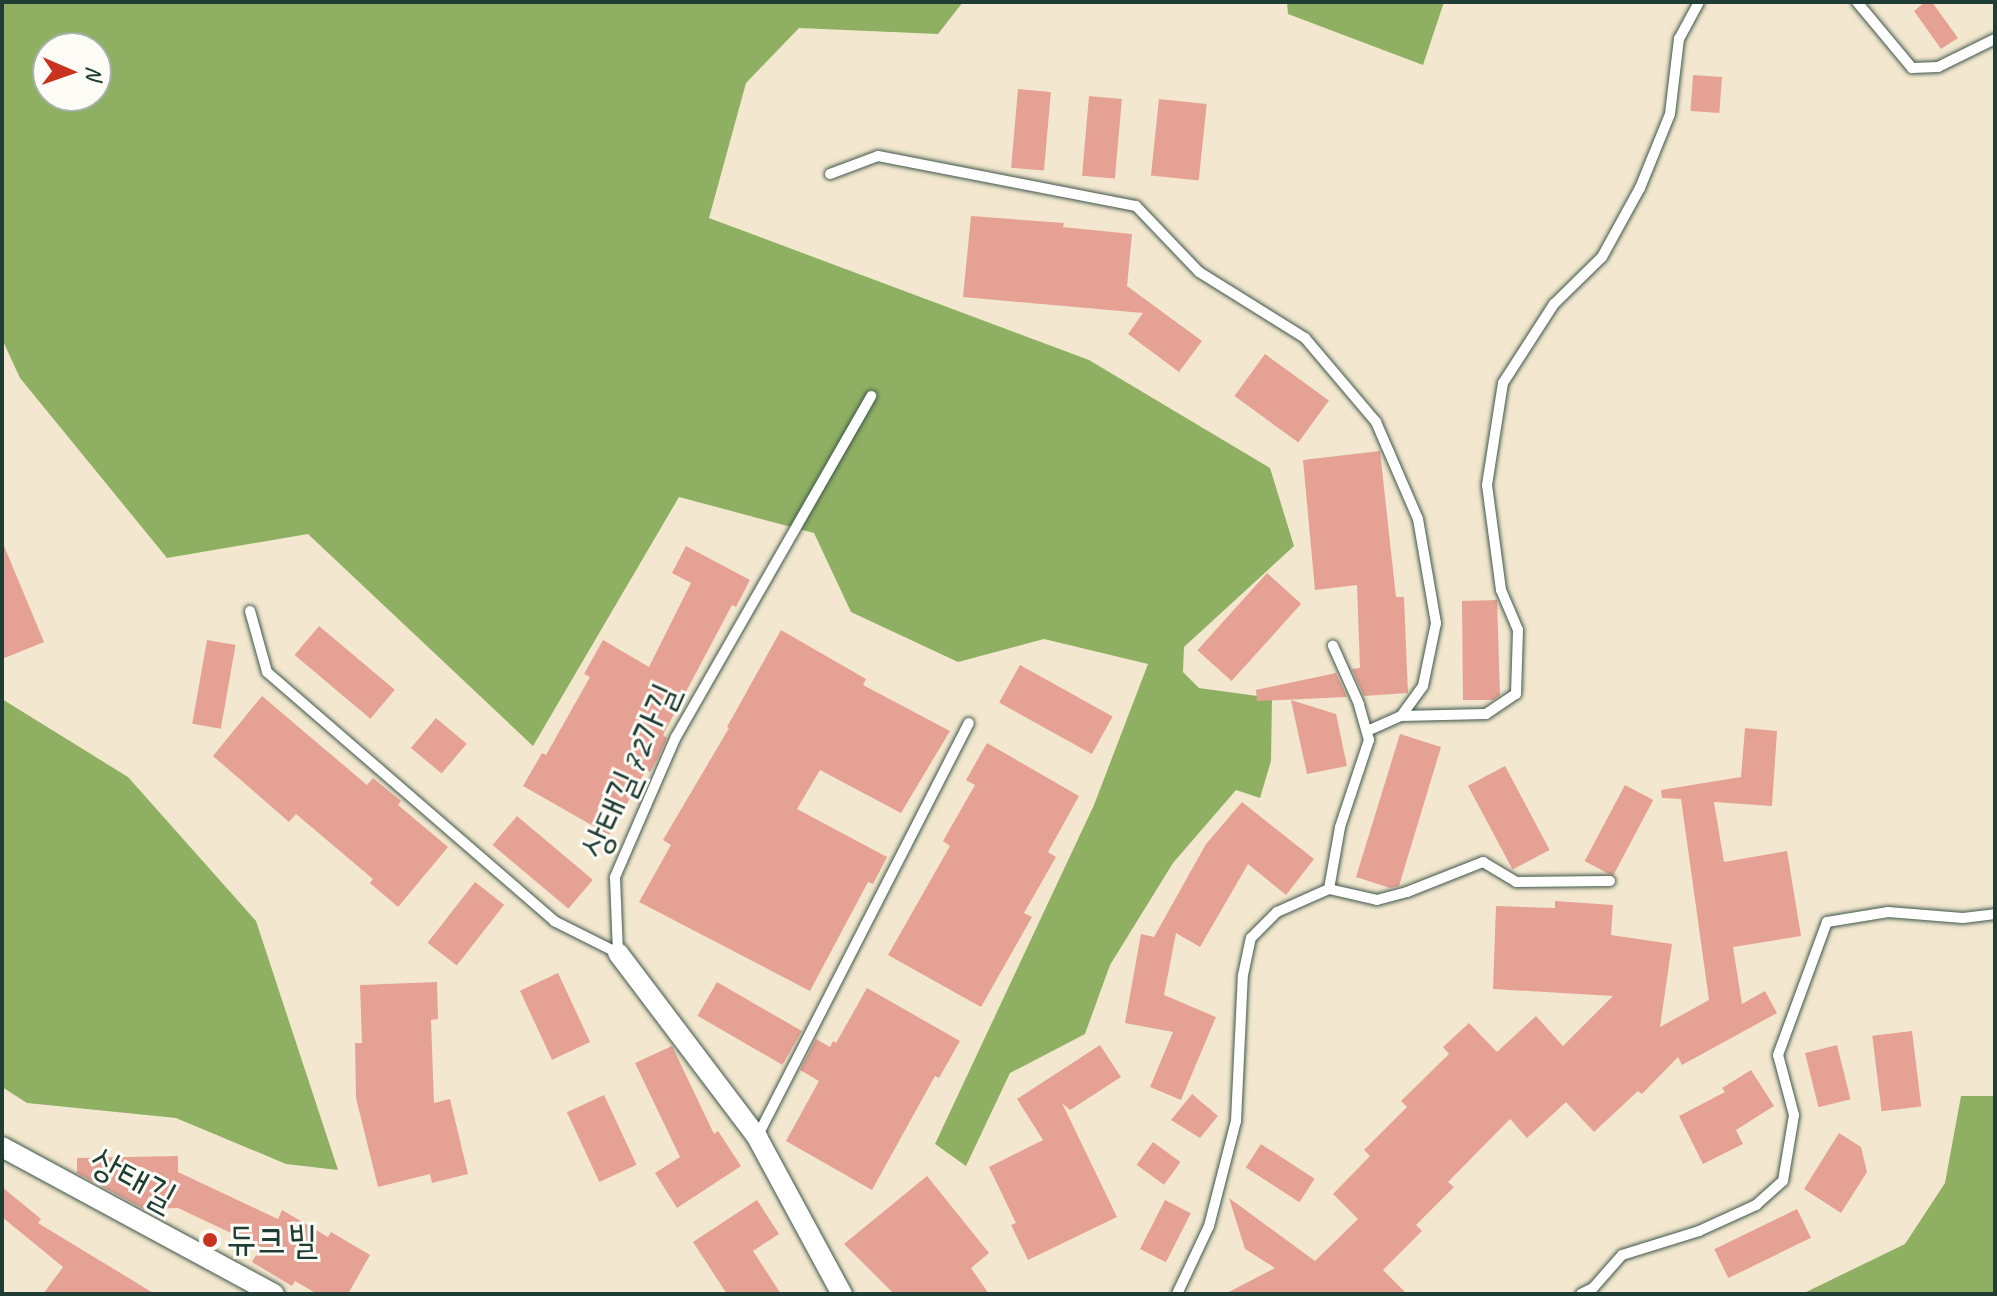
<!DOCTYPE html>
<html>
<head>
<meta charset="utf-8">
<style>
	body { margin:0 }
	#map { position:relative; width:1997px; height:1296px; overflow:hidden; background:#f3e8cf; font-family:Caveat,"Poor Story",sans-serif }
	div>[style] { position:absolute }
	.forest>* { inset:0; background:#8fb063 }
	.building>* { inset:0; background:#e5a294; transform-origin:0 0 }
	.roads { filter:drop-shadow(0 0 2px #3f574b) drop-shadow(0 0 2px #3f574b) }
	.lane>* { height:10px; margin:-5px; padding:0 5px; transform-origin:5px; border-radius:5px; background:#fff }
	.street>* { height:20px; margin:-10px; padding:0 10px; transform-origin:10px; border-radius:10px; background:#fff }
	.dots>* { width:22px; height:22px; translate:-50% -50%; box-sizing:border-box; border:4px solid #fdfcf7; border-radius:50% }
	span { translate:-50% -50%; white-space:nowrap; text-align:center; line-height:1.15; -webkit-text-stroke:6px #fdfcf7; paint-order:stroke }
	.street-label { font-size:38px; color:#1f3d34 }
	.poi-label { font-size:38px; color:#1f3d34 }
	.left { translate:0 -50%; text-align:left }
	.frame { position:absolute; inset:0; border:4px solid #1f3d34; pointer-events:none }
	.north { position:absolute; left:32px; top:32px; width:80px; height:80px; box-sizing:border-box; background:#fdfcf7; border:2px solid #a4b0a9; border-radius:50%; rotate:92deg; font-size:22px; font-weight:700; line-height:32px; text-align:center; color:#1f3d34 }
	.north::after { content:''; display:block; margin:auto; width:28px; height:36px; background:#c8321e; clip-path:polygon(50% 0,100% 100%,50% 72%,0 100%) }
</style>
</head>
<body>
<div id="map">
	<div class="forest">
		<div style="clip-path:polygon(evenodd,2px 2px,963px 2px,938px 34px,799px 28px,746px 83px,709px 218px,1089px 360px,1270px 468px,1294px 546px,1184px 647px,1183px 672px,1199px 688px,1272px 698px,1271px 761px,1260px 798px,1236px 790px,1173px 863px,1110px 965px,1085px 1034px,1010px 1073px,966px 1166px,935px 1144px,1094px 805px,1148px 664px,1044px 639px,958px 662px,851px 612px,814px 533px,679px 497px,533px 746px,308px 534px,167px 558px,20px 378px,2px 339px,2px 2px,48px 48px,96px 48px,96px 96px,48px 96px,48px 48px)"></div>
		<div style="clip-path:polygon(1287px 2px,1444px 2px,1423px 65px,1288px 14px)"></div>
		<div style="clip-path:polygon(2px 699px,128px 777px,256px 921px,338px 1170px,286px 1164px,176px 1118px,27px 1103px,2px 1087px)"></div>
		<div style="clip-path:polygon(1961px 1096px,1995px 1096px,1995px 1294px,1802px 1294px,1905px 1244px,1945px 1183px)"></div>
	</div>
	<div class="building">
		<div style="clip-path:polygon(1925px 2px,1932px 2px,1958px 38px,1941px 49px,1914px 11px)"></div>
		<div style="left:1693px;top:75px;width:29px;height:36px;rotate:4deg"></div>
		<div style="left:1018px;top:89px;width:33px;height:79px;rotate:5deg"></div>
		<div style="left:1089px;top:96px;width:33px;height:80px;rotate:5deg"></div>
		<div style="left:1159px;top:99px;width:48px;height:77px;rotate:6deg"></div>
		<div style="clip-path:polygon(971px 216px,1064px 223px,1063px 227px,1132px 234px,1127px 286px,1202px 341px,1179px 372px,1128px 334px,1143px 313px,963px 297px)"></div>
		<div style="left:1265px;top:354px;width:79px;height:52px;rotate:36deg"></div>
		<div style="clip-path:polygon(1380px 451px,1396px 597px,1404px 597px,1408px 693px,1364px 696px,1352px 669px,1360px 668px,1357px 585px,1315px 590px,1303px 460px)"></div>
		<div style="clip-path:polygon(2px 541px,44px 642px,2px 659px)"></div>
		<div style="clip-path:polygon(686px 546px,750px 580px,736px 607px,732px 605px,663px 735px,667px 738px,658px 758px,650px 772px,646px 770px,609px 835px,523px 786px,542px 753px,546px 755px,590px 677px,584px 674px,603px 640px,649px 667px,691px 583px,672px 573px)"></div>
		<div style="left:1267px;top:573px;width:46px;height:104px;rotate:42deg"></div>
		<div style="clip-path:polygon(1497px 600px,1500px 695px,1493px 700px,1463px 700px,1462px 601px)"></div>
		<div style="left:319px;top:626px;width:99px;height:38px;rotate:40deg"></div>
		<div style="clip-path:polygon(781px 630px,866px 679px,863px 685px,950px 731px,901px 813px,820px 770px,797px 809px,887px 857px,873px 884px,868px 882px,810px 991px,639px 902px,671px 845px,663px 840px,729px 728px,727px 727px)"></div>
		<div style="left:207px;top:640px;width:29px;height:85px;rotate:10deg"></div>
		<div style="left:1020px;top:665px;width:106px;height:43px;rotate:29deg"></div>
		<div style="clip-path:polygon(1336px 673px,1347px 697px,1257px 701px,1256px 690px)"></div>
		<div style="clip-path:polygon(262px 696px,367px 785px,373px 778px,401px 801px,398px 805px,448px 847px,398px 907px,370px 883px,373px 879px,296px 814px,289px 822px,213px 756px)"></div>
		<div style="clip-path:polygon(1291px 700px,1336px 714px,1347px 766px,1307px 774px)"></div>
		<div style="left:436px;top:718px;width:40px;height:39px;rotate:40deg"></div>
		<div style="clip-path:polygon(1745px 728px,1777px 731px,1772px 806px,1714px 802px,1724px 862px,1787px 851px,1801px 936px,1733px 947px,1742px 1004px,1765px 991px,1777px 1013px,1682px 1065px,1678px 1057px,1642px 1094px,1638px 1091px,1594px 1132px,1566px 1102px,1527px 1138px,1510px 1119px,1448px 1182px,1454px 1187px,1416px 1225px,1422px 1231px,1383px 1270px,1407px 1294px,1225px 1294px,1275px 1268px,1245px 1249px,1229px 1198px,1315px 1261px,1358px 1219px,1333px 1194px,1370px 1156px,1364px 1150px,1407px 1107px,1401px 1101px,1449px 1054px,1443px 1047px,1469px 1023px,1497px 1052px,1536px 1016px,1563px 1046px,1613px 996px,1493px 989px,1496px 906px,1555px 908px,1555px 901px,1613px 905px,1611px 935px,1672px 944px,1660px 1027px,1709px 1000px,1681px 799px,1662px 798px,1661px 790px,1741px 777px)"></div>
		<div style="clip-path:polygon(1400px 734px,1441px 747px,1399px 886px,1390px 888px,1356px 877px)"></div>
		<div style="clip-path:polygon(987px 743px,1079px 796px,1048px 852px,1056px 857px,1024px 913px,1032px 917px,981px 1007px,888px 955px,950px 846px,943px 841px,975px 785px,966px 780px)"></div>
		<div style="left:1505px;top:766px;width:95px;height:42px;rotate:62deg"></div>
		<div style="left:1625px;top:785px;width:32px;height:86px;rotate:28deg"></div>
		<div style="clip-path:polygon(1242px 802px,1314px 859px,1286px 895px,1248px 864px,1200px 947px,1176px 933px,1164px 995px,1216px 1017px,1181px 1100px,1150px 1087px,1173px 1032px,1125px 1023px,1141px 934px,1154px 937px,1206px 844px)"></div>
		<div style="left:517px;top:816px;width:99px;height:38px;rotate:40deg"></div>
		<div style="left:475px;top:882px;width:37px;height:77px;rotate:38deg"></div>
		<div style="left:558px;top:973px;width:76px;height:42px;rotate:65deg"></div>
		<div style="clip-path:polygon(437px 982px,438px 1019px,431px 1020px,434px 1103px,450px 1099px,468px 1174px,432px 1183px,430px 1174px,378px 1187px,356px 1098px,355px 1043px,362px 1043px,360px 985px)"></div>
		<div style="left:717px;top:982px;width:98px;height:39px;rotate:30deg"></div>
		<div style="clip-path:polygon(867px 988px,960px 1041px,939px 1078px,935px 1076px,872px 1190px,786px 1141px,819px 1081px,800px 1070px,816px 1039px,830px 1047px,833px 1041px,836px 1043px)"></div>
		<div style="left:1912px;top:1031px;width:76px;height:40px;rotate:83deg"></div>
		<div style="clip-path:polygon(1100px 1045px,1121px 1077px,1070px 1110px,1062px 1103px,1117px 1217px,1028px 1260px,1011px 1225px,1016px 1223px,989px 1167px,1043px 1140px,1017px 1099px)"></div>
		<div style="left:1837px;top:1045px;width:56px;height:33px;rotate:76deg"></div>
		<div style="clip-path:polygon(672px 1046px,714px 1134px,718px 1131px,741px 1166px,677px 1208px,655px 1173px,680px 1157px,635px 1063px)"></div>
		<div style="clip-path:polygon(1751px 1070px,1774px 1106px,1736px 1130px,1743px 1144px,1703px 1164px,1679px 1116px,1725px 1092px,1722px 1088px)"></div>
		<div style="clip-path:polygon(1192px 1094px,1218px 1116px,1200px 1138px,1171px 1120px)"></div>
		<div style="left:604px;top:1095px;width:77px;height:41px;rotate:65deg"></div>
		<div style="clip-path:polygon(1839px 1133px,1861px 1147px,1867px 1172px,1841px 1213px,1804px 1189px)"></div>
		<div style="left:1153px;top:1142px;width:34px;height:28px;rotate:36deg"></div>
		<div style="left:1261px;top:1144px;width:64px;height:28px;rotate:33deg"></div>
		<div style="clip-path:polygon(178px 1156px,178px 1172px,278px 1219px,282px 1210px,328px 1237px,331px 1232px,370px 1255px,348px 1294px,317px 1294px,295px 1281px,292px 1286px,252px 1262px,261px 1247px,178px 1208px,144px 1209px,77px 1173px,77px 1158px)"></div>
		<div style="clip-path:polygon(927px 1176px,989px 1253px,971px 1268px,989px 1294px,894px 1294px,844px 1244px)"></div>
		<div style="clip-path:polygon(2px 1187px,41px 1219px,38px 1223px,155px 1294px,43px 1294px,63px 1267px,2px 1217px)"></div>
		<div style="clip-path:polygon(757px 1200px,779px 1234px,753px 1251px,781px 1294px,727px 1294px,693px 1242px)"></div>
		<div style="left:1165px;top:1200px;width:29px;height:55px;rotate:27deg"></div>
		<div style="left:1797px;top:1209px;width:32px;height:92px;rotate:64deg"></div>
	</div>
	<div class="roads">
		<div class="lane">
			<div style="left:1857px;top:2px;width:86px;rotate:50.2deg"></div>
			<div style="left:1912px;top:68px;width:26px;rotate:-2deg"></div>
			<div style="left:1938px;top:67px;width:64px;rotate:-26.2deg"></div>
			<div style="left:830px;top:174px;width:51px;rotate:-20.6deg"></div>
			<div style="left:878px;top:156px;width:263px;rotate:11deg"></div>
			<div style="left:1136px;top:206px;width:91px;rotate:46.3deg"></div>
			<div style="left:1199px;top:272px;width:125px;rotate:31.9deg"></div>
			<div style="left:1305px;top:338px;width:110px;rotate:49.8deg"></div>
			<div style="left:1376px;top:422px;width:106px;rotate:66.6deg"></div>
			<div style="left:1418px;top:519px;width:106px;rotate:80.2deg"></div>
			<div style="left:1436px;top:623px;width:64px;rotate:101.7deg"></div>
			<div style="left:1423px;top:686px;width:37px;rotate:126deg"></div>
			<div style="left:1401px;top:716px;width:37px;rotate:156deg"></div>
			<div style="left:250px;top:611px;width:63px;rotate:74.4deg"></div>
			<div style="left:267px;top:672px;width:380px;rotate:40.9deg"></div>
			<div style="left:554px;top:921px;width:72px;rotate:26.6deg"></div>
			<div style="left:618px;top:953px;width:76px;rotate:-92.3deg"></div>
			<div style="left:615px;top:877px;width:153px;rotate:-66.5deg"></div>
			<div style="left:676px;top:737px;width:393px;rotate:-60.2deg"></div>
			<div style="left:1401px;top:716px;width:85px;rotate:-1.3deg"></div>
			<div style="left:1486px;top:714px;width:36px;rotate:-34deg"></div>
			<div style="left:1516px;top:694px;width:64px;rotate:-88.2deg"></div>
			<div style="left:1518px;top:630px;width:43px;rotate:-113deg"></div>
			<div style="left:1501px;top:590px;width:106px;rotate:-97.6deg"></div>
			<div style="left:1487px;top:485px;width:103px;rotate:-81.1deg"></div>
			<div style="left:1503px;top:383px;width:94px;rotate:-57.2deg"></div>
			<div style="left:1554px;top:304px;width:67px;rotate:-44.4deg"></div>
			<div style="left:1602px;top:257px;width:79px;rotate:-61.2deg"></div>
			<div style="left:1640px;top:188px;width:80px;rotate:-67.9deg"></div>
			<div style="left:1670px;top:114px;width:76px;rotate:-83.2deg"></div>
			<div style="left:1679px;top:39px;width:42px;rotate:-61.6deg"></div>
			<div style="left:1329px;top:889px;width:63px;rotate:-79.9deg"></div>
			<div style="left:1340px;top:827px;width:92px;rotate:-71.6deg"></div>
			<div style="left:1369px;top:740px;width:37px;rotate:-106deg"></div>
			<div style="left:1359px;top:704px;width:64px;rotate:-114.1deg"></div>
			<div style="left:757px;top:1137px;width:465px;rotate:-62.9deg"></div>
			<div style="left:1177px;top:1294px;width:75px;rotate:-64.8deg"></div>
			<div style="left:1209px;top:1226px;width:108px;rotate:-75.6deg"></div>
			<div style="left:1236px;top:1121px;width:146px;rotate:-87.3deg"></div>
			<div style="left:1243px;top:975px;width:38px;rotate:-78deg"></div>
			<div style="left:1251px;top:938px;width:37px;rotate:-45deg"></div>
			<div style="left:1277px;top:912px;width:57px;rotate:-23.9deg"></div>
			<div style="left:1329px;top:889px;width:49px;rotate:12.9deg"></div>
			<div style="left:1377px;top:900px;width:31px;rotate:-15deg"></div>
			<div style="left:1407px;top:892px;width:82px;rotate:-21.5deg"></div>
			<div style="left:1483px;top:862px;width:39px;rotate:31deg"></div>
			<div style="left:1516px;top:882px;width:94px;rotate:-0.6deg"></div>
			<div style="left:1581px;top:1294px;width:13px;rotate:-27deg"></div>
			<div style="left:1593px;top:1288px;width:44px;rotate:-48.7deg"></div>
			<div style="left:1622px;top:1255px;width:81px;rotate:-17.3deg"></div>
			<div style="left:1699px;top:1231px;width:63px;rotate:-24.5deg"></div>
			<div style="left:1756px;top:1205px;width:36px;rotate:-42deg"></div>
			<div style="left:1783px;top:1181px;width:67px;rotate:-80.5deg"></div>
			<div style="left:1794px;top:1115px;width:62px;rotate:-104.9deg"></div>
			<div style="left:1778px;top:1055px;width:142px;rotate:-69.8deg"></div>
			<div style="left:1827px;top:922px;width:62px;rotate:-9.3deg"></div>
			<div style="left:1888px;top:912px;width:75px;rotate:4.6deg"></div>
			<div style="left:1963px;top:918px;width:32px;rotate:-7deg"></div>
		</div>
		<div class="street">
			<div style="left:618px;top:953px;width:231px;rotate:52.9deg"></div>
			<div style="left:757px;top:1137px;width:179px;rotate:61.6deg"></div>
			<div style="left:2px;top:1147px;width:309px;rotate:28.4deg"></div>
		</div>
	</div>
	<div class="dots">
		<div style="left:210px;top:1240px;background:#c8321e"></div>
	</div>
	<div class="street-label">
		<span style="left:630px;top:771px;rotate:-66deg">상태길72가길</span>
		<span style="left:133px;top:1179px;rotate:28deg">상태길</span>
	</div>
	<div class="poi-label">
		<span class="left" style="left:226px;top:1240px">듀크빌</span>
	</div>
	<div class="frame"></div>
	<div class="north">N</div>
</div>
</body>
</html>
